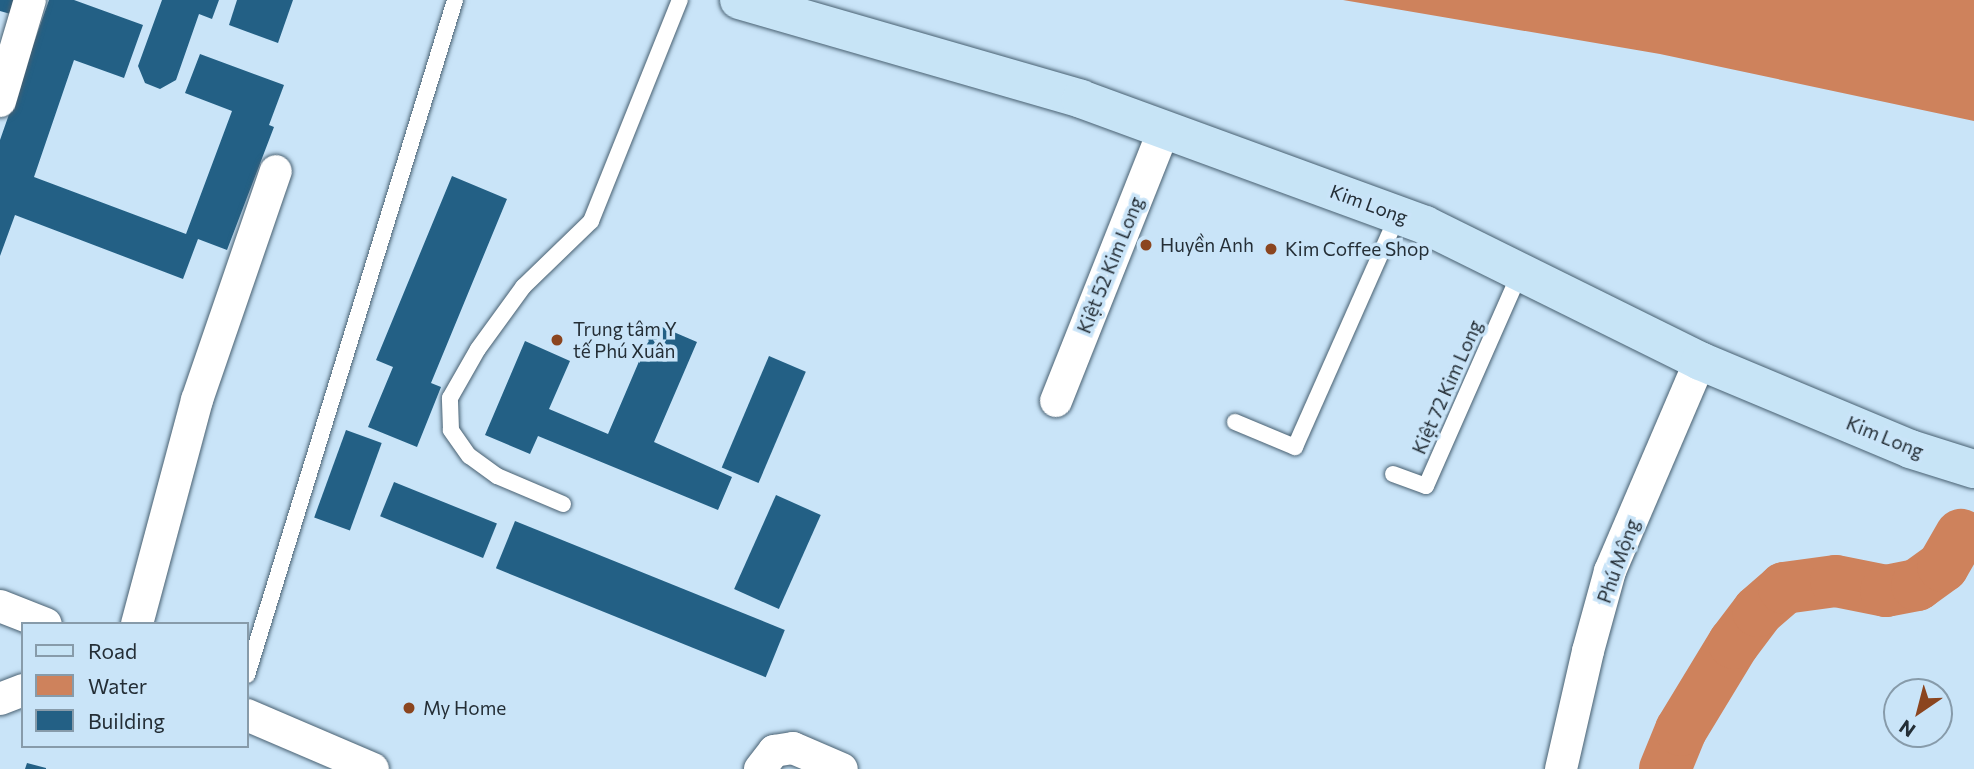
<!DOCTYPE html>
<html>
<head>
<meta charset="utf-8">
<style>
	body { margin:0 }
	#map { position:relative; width:1974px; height:769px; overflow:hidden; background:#c9e4f8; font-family:Commissioner,sans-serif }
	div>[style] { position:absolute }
	.water>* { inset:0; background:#ce825c }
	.river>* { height:52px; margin:-26px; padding:0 26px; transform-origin:26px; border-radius:26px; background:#ce825c }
	.building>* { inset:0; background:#236085; transform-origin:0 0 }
	.roads { filter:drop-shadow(0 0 2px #486071) drop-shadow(0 0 2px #486071) }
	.service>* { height:16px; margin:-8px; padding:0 8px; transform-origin:8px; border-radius:8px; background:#fff }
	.minor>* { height:32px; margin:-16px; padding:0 16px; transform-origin:16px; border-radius:16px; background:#fff }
	.secondary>* { height:38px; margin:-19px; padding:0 19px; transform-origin:19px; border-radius:19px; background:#c7e4f6 }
	.dots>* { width:19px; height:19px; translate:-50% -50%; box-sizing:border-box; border:4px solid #c9e4f8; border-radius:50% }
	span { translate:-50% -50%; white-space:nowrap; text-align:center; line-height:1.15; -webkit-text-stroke:7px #c9e4f8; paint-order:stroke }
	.street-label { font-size:19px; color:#242e36 }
	.poi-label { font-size:19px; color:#242e36 }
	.left { translate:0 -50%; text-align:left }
	.legend { position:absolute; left:21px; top:622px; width:228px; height:126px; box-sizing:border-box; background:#c9e4f8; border:2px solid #879baa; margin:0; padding:9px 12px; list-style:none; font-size:21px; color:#242e36 }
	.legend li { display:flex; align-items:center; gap:14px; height:35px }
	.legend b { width:35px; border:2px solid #879baa }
	.north { position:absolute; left:1883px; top:678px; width:70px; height:70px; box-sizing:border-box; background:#c9e4f8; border:2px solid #879baa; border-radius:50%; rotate:215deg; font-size:19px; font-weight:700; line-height:28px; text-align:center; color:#242e36 }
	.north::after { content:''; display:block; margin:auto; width:24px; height:32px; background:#8b451f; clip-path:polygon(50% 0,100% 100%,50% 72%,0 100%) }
</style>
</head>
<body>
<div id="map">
	<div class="water">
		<div style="clip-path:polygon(1343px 0,1974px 0,1974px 121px,1660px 54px)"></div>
	</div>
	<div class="river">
		<div style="left:1665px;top:769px;width:42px;rotate:-67.7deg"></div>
		<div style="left:1681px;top:730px;width:102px;rotate:-58.7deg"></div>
		<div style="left:1734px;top:643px;width:40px;rotate:-53deg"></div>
		<div style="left:1758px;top:611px;width:35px;rotate:-41deg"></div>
		<div style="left:1784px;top:588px;width:52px;rotate:-7.7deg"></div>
		<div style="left:1836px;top:581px;width:51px;rotate:11.3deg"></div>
		<div style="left:1886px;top:591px;width:32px;rotate:-11deg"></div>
		<div style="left:1917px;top:585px;width:32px;rotate:-36deg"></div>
		<div style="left:1943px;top:566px;width:36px;rotate:-60deg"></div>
	</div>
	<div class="building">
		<div style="clip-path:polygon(0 0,18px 0,14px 15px,0 11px)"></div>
		<div style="clip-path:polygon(49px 0,74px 0,143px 25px,124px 78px,74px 60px,34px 177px,186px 234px,232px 111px,185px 93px,200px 54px,284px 85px,269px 125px,274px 127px,227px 250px,198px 239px,183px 279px,15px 215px,0 256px,0 140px)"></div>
		<div style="clip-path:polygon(162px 0,219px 0,212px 19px,199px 14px,176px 80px,160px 89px,145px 83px,138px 66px)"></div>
		<div style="clip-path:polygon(237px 0,293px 0,278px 43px,229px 25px)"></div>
		<div style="clip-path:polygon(452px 176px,507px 199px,431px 383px,441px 387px,417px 447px,368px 427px,393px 367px,376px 360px)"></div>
		<div style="clip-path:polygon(655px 324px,697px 342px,654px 442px,732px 477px,718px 510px,538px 436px,530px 454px,485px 435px,525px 341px,570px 361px,549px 409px,608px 434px)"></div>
		<div style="left:769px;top:356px;width:40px;height:121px;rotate:23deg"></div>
		<div style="left:346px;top:430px;width:38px;height:93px;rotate:20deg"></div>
		<div style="left:394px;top:482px;width:111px;height:37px;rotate:22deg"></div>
		<div style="left:776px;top:495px;width:49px;height:103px;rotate:24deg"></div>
		<div style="left:515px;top:521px;width:291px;height:51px;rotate:22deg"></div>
		<div style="clip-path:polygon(27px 763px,46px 768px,46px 769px,25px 769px)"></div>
	</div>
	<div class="roads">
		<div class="service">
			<div style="left:1235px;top:422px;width:65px;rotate:22.6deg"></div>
			<div style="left:1295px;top:447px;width:254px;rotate:-66.1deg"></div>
			<div style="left:1393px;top:474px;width:35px;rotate:20deg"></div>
			<div style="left:1426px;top:486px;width:233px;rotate:-66.2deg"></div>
			<div style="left:563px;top:504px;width:72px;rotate:-157deg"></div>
			<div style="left:497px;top:476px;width:34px;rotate:-144deg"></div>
			<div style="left:469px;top:456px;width:32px;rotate:-125deg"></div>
			<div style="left:451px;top:430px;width:32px;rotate:-92deg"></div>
			<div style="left:450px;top:398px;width:56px;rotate:-60.3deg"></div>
			<div style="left:478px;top:349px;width:77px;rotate:-54deg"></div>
			<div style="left:523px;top:287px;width:95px;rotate:-44.1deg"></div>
			<div style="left:591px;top:221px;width:238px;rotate:-68.1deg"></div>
			<div style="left:247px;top:675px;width:706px;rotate:-72.87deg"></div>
		</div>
		<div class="minor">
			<div style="left:0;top:101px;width:105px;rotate:-73.5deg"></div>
			<div style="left:1056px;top:401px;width:293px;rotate:-68.3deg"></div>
			<div style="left:0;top:606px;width:49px;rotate:21.4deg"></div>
			<div style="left:137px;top:624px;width:232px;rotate:-75deg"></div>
			<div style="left:197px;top:400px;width:242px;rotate:-71deg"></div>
			<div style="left:0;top:699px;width:25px;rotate:-21deg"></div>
			<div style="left:247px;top:715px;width:137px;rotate:23.2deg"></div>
			<div style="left:760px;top:769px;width:23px;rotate:-52deg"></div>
			<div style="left:774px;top:751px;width:19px;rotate:-9deg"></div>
			<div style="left:793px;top:748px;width:53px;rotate:23.2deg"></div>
			<div style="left:1561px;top:769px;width:121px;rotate:-77.1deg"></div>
			<div style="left:1588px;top:651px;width:83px;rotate:-74.6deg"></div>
			<div style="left:1610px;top:571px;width:228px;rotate:-66.8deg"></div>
		</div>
		<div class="secondary">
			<div style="left:739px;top:0;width:356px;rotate:16.1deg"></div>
			<div style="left:1081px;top:99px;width:366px;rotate:20.1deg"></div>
			<div style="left:1425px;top:225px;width:307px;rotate:26.3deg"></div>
			<div style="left:1700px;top:361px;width:228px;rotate:22.7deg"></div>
			<div style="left:1910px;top:449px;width:67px;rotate:17.4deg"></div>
		</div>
	</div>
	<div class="dots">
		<div style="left:1146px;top:245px;background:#8b451f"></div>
		<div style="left:1271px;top:249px;background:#8b451f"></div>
		<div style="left:557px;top:340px;background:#8b451f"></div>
		<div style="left:409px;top:708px;background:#8b451f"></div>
	</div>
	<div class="street-label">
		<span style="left:1369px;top:204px;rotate:20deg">Kim Long</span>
		<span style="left:1110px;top:265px;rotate:-68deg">Kiệt 52 Kim Long</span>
		<span style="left:1447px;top:387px;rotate:-66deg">Kiệt 72 Kim Long</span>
		<span style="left:1885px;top:437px;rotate:22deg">Kim Long</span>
		<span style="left:1618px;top:561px;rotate:-70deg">Phú Mộng</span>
	</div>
	<div class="poi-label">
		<span class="left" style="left:1160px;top:245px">Huyền Anh</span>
		<span class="left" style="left:1285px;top:249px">Kim Coffee Shop</span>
		<span class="left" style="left:573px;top:340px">Trung tâm Y<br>tế Phú Xuân</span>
		<span class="left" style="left:423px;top:708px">My Home</span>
	</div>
	<ul class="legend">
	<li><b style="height:9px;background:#c7e4f6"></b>Road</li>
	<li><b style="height:19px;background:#ce825c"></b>Water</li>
	<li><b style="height:19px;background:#236085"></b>Building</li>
	</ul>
	<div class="north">N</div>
</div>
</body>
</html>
